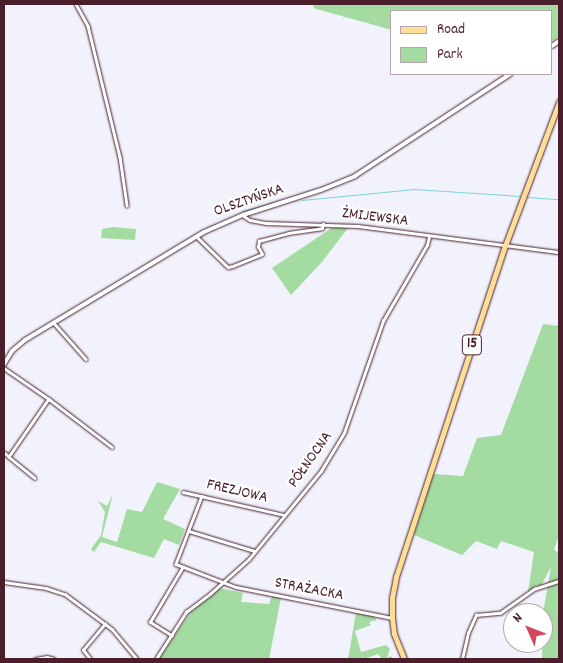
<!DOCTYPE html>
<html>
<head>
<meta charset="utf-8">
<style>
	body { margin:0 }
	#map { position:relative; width:563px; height:663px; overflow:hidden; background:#f1f2fc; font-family:Dekko,sans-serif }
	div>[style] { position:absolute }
	.green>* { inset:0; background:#a3dba0 }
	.stream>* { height:1px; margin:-0.5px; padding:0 0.5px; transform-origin:0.5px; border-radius:0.5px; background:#80d1da }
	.roads { filter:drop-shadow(0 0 1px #4a1f2b) drop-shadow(0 0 1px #4a1f2b) }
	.street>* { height:2.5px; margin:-1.25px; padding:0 1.25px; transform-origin:1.25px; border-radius:1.25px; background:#fff }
	.secondary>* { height:4px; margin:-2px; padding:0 2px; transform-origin:2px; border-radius:2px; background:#fff }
	.primary>* { height:4.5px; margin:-2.25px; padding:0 2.25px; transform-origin:2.25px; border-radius:2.25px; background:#fedd96 }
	span { translate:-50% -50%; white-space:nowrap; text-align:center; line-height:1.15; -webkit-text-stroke:4.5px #fff; paint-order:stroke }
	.shield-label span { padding:1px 4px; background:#fff; border:1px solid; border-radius:4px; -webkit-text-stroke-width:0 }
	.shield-label { font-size:15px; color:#4a1f2b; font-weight:700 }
	.street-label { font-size:16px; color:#4a1f2b }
	.frame { position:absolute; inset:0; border:5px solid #4a1f2b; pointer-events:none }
	.legend { position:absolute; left:390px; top:10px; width:162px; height:65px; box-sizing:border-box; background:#fff; border:1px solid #b7a5aa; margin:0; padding:6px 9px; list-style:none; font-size:15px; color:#4a1f2b }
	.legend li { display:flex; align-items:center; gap:10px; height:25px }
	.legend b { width:25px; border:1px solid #b7a5aa }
	.north { position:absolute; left:503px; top:603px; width:50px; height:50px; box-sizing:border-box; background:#fff; border:1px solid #b7a5aa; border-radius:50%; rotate:314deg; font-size:14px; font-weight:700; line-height:20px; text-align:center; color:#4a1f2b }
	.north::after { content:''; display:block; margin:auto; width:18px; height:22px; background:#d1495b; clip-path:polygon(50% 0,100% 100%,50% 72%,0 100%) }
</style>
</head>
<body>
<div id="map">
	<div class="green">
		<div style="clip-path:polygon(314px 4px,559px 4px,559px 36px,552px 41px,552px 11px,392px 11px,392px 30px,313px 8px)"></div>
		<div style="clip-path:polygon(113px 227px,136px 229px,135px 240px,101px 238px,102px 229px)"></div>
		<div style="clip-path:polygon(333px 227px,348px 228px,322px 262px,291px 295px,272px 268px)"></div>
		<div style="clip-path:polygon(543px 324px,559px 326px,559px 535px,554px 550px,559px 553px,559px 659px,542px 659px,543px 613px,551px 567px,541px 586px,537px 585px,528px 592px,534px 552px,501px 541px,497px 549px,476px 541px,462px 555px,414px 535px,433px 474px,463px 476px,477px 438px,501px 435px)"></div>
		<div style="clip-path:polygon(157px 482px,180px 489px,163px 519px,185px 529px,179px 545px,164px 539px,154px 558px,101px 542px,94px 552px,91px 549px,101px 535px,105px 512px,98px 501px,107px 506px,113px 494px,102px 537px,117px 542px,127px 509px,142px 512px)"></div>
		<div style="clip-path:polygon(219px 588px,243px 593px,241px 602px,269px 604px,272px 596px,281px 598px,269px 659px,159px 659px,190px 613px)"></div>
		<div style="clip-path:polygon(356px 613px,373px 616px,376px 619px,375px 622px,373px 620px,369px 623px,371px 625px,355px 631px,361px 652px,386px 645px,390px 649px,387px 658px,391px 656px,393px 659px,382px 659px,378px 654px,364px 659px,363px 657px,361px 659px,348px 659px)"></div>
	</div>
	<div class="stream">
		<div style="left:527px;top:197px;width:32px;rotate:4deg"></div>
		<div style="left:302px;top:200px;width:113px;rotate:-5.6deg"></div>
		<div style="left:414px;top:189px;width:105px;rotate:3.8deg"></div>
		<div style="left:242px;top:211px;width:60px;rotate:-15.4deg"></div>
	</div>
	<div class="roads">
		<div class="street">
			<div style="left:76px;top:4px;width:25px;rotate:61deg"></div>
			<div style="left:88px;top:26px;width:135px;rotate:76.3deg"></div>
			<div style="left:120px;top:157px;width:49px;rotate:81.7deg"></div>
			<div style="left:244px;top:216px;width:7px;rotate:34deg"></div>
			<div style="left:250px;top:220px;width:16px;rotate:11deg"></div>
			<div style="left:266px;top:223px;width:92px;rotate:1.9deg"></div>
			<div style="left:358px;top:226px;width:203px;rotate:7.4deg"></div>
			<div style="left:196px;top:236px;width:45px;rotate:44.1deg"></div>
			<div style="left:228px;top:267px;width:5px;rotate:-11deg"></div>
			<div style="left:233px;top:266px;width:31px;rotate:-22deg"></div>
			<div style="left:262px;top:254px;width:8px;rotate:-120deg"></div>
			<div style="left:258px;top:247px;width:6px;rotate:-81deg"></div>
			<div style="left:259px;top:241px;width:30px;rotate:-15deg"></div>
			<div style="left:288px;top:233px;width:34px;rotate:-8deg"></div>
			<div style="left:322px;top:228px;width:4px;rotate:-76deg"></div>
			<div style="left:54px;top:323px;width:48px;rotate:48.4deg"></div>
			<div style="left:4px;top:368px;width:55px;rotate:34.6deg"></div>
			<div style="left:49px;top:399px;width:70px;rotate:124.6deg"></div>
			<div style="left:9px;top:457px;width:6px;rotate:-141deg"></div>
			<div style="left:49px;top:399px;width:79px;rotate:37.3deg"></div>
			<div style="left:9px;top:457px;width:33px;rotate:39deg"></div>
			<div style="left:183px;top:492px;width:104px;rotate:12.8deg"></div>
			<div style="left:202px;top:496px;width:73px;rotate:110.9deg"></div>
			<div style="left:176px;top:564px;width:64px;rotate:21deg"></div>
			<div style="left:236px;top:587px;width:159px;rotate:11.2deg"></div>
			<div style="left:189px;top:531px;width:69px;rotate:16.9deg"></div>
			<div style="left:4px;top:582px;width:42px;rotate:8.1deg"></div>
			<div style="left:46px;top:588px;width:20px;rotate:18deg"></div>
			<div style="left:65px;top:594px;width:59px;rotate:36.7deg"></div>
			<div style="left:112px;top:629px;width:39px;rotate:50deg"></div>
			<div style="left:172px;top:636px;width:26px;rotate:-148deg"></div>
			<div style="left:150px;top:622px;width:63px;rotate:-59.3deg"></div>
			<div style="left:35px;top:659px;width:12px;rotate:-9deg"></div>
			<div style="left:47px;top:657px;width:7px;rotate:16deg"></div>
			<div style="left:90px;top:659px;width:11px;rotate:-128deg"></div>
			<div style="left:83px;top:650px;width:34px;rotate:-50deg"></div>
			<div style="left:156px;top:659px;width:56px;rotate:-57.4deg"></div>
			<div style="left:186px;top:612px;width:30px;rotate:-37deg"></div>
			<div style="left:210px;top:594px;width:52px;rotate:-41.9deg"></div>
			<div style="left:249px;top:559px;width:114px;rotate:-50.7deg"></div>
			<div style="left:321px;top:471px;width:44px;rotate:-58.8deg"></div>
			<div style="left:344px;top:433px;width:119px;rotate:-70.8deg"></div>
			<div style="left:383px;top:321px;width:88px;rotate:-59.9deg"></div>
			<div style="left:427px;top:245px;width:8px;rotate:-76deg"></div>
			<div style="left:462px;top:659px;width:27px;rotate:-77deg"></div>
			<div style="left:468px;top:633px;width:20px;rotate:-66deg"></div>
			<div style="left:476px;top:615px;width:24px;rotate:-5deg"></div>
			<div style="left:500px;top:613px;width:42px;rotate:-35.2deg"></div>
			<div style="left:534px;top:589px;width:26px;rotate:-18deg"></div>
		</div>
		<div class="secondary">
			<div style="left:552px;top:46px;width:9px;rotate:-36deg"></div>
			<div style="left:4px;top:364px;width:15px;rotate:-58deg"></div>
			<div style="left:12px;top:351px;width:17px;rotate:-40deg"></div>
			<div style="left:25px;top:340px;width:209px;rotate:-31.1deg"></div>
			<div style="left:204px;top:232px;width:43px;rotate:-23.6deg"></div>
			<div style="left:243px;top:215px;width:82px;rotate:-17.8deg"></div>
			<div style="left:321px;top:190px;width:37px;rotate:-22deg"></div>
			<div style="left:355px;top:176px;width:186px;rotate:-33.3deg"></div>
		</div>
		<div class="primary">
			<div style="left:404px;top:659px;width:27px;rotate:-112deg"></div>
			<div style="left:394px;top:634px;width:16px;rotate:-97deg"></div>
			<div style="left:392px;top:618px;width:20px;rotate:-90deg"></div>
			<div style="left:392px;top:598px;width:21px;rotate:-79deg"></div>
			<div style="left:396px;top:577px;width:348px;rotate:-71.8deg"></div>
			<div style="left:505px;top:246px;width:154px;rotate:-69.4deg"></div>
		</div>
	</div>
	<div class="shield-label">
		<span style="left:472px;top:345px">15</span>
	</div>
	<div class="street-label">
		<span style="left:249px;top:201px;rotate:-19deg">OLSZTYŃSKA</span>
		<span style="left:375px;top:218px;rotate:7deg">ŻMIJEWSKA</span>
		<span style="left:311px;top:460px;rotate:-55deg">PÓŁNOCNA</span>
		<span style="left:237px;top:492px;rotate:13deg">FREZJOWA</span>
		<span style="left:309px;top:590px;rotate:11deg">STRAŻACKA</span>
	</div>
	<div class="frame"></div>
	<ul class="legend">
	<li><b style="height:6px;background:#fedd96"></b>Road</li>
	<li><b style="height:14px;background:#a3dba0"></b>Park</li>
	</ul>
	<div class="north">N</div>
</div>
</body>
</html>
